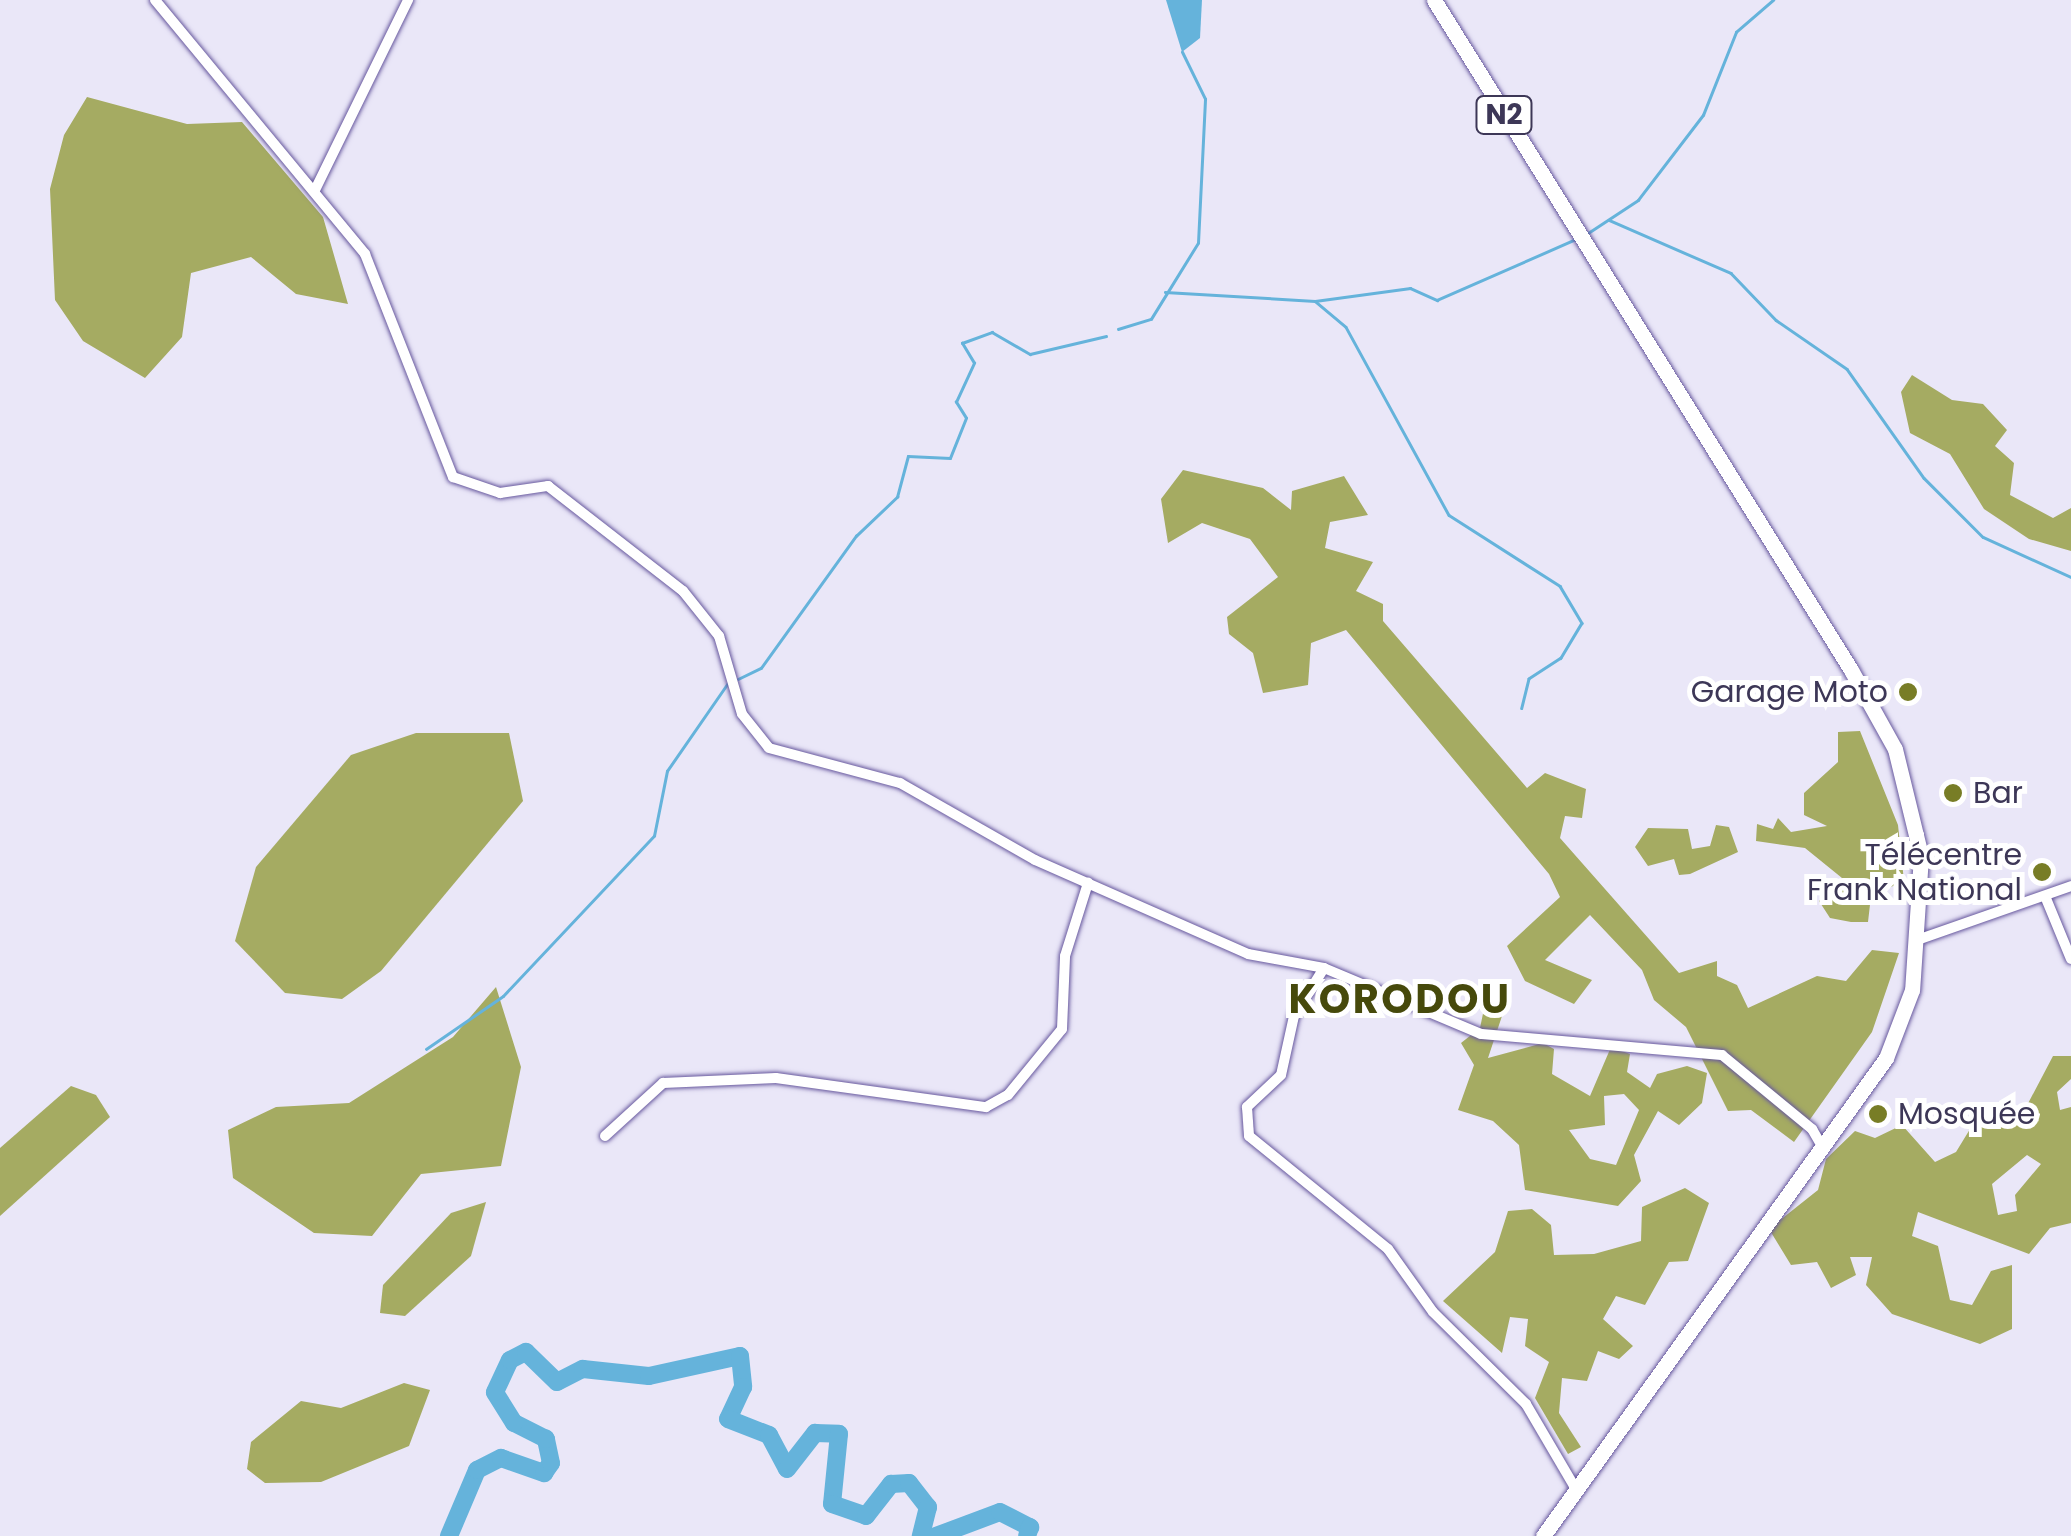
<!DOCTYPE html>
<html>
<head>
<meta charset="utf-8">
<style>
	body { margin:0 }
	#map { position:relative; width:2071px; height:1536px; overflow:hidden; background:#eae7f8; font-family:Poppins,sans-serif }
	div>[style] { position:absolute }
	.forest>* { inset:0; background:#a5ab62 }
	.water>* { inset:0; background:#65b3db }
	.stream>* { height:2.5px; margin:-1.25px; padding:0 1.25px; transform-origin:1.25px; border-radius:1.25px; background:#65b3db }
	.river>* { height:18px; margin:-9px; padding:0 9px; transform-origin:9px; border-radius:9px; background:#65b3db }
	.roads { filter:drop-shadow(0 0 2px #67589e) drop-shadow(0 0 2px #67589e) }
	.minor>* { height:10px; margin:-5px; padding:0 5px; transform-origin:5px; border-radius:5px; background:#fff }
	.highway>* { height:15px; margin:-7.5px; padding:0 7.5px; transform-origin:7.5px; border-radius:7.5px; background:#fff }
	.dots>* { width:28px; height:28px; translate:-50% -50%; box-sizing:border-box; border:5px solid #fff; border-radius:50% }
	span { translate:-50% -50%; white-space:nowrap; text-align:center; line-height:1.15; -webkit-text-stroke:10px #fff; paint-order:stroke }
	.shield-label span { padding:2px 8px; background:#fff; border:2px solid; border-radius:8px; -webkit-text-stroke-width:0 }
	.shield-label { font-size:28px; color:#3d3757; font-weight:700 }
	.poi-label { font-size:30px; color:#3d3757 }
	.right { translate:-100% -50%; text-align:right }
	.left { translate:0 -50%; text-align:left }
	.district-label { font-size:40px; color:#46490b; font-weight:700; letter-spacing:2.5px }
</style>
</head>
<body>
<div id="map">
	<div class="forest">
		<div style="clip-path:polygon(87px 97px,187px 124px,242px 122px,323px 217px,348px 304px,296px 294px,251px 257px,191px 273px,182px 337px,145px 378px,83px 341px,55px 300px,50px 189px,64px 135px)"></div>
		<div style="clip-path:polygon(1912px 375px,1952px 400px,1983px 404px,2007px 430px,1995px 446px,2014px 463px,2010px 495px,2053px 518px,2071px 508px,2071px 551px,2029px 539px,1984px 509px,1950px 454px,1910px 433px,1901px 392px)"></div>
		<div style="clip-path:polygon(1183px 470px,1263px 488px,1291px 510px,1292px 491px,1344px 476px,1368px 515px,1330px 522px,1325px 548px,1373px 562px,1356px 591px,1383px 604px,1383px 621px,1527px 788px,1545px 773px,1586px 789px,1582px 818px,1565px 816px,1560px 838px,1679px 973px,1717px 961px,1717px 976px,1737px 985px,1748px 1008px,1817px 976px,1846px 981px,1872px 950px,1899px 953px,1872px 1032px,1794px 1142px,1751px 1110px,1728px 1111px,1686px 1027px,1654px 1000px,1642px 970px,1590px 915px,1545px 960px,1592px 980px,1574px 1004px,1525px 981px,1507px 946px,1560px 897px,1549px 874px,1346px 630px,1311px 643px,1308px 685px,1263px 693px,1253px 653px,1229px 634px,1227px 617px,1278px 577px,1250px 539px,1202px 523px,1168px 543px,1161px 499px)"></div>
		<div style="clip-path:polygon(1860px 731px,1898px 825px,1904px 881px,1871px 896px,1868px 922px,1851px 922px,1830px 918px,1819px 901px,1842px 878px,1805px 848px,1756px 841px,1757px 824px,1773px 829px,1778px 818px,1791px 832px,1827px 826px,1804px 815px,1804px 793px,1838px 762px,1838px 732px)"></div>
		<div style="clip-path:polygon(416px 733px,509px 733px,523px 801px,381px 971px,342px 999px,285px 993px,235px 941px,256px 867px,351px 755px)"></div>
		<div style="clip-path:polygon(1716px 825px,1729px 827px,1738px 852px,1690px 874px,1679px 875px,1674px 859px,1648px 866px,1635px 847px,1648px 828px,1688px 829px,1692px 849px,1710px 846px)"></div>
		<div style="clip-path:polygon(496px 987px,521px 1067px,501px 1166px,421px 1174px,372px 1236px,314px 1233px,233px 1178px,228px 1130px,276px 1107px,349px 1103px,453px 1037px)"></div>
		<div style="clip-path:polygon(evenodd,1485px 1004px,1502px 1016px,1488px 1058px,1543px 1043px,1554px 1049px,1552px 1074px,1590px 1096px,1611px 1047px,1630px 1054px,1627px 1072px,1650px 1088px,1657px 1074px,1687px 1066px,1707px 1073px,1702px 1103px,1679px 1125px,1658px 1111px,1634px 1155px,1641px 1181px,1618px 1206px,1525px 1190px,1519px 1145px,1493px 1121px,1458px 1110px,1474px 1065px,1461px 1043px,1480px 1028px,1485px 1004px,1624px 1094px,1639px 1110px,1616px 1165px,1590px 1159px,1569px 1130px,1605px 1125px,1604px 1096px,1624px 1094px)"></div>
		<div style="clip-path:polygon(evenodd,2053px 1056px,2071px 1056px,2071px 1079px,2057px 1092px,2060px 1110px,2071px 1107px,2071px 1223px,2050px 1228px,2029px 1254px,1918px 1212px,1912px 1236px,1938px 1246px,1950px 1300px,1972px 1305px,1991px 1271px,2012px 1265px,2012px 1329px,1980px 1344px,1892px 1314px,1866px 1285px,1872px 1257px,1850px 1257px,1856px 1275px,1831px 1288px,1817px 1262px,1791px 1265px,1769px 1229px,1818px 1190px,1826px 1159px,1855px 1131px,1875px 1138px,1902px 1125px,1935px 1162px,1956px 1152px,1978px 1116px,2023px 1113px,2053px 1056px,2027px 1155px,2041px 1164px,2015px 1195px,2017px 1211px,1998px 1215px,1992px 1184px,2027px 1155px)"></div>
		<div style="clip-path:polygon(71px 1086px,96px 1095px,110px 1117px,0 1216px,0 1148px)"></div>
		<div style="clip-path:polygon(1685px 1188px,1709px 1203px,1688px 1261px,1669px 1262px,1645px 1305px,1616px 1296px,1603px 1319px,1633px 1346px,1619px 1359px,1598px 1351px,1587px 1381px,1562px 1378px,1559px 1413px,1581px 1447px,1568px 1454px,1535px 1398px,1549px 1362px,1525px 1346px,1528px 1319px,1510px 1317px,1502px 1353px,1443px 1301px,1495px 1252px,1508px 1211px,1532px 1209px,1551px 1225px,1554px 1255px,1594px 1254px,1641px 1241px,1642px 1207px)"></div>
		<div style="clip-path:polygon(486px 1202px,471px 1256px,405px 1316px,380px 1313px,383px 1285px,451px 1213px)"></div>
		<div style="clip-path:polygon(404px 1383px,430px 1390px,409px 1446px,321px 1482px,265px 1483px,247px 1469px,251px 1442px,301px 1401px,341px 1408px)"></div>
	</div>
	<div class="water">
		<div style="clip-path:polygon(1166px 0,1202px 0,1200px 38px,1182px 52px)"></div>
	</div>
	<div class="stream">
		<div style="left:1609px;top:220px;width:133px;rotate:23.5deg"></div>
		<div style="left:1731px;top:273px;width:65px;rotate:46.2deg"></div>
		<div style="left:1776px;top:320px;width:86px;rotate:34.6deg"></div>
		<div style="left:1847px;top:369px;width:133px;rotate:54.8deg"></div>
		<div style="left:1924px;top:478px;width:83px;rotate:45deg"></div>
		<div style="left:1983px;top:537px;width:97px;rotate:24.4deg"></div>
		<div style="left:1588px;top:233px;width:60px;rotate:-33.4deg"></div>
		<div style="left:1638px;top:200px;width:107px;rotate:-52.6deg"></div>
		<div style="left:1703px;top:115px;width:89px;rotate:-68.3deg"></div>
		<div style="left:1736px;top:32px;width:49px;rotate:-40.9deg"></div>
		<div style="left:1165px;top:292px;width:150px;rotate:3.4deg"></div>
		<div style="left:1315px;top:301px;width:96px;rotate:-7.8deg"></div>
		<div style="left:1410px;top:288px;width:30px;rotate:24deg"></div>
		<div style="left:1437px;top:300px;width:152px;rotate:-23.7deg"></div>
		<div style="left:1315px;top:301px;width:40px;rotate:40deg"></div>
		<div style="left:1346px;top:327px;width:214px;rotate:61.3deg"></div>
		<div style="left:1449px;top:515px;width:132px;rotate:32.6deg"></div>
		<div style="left:1560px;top:586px;width:43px;rotate:59.3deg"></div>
		<div style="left:1582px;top:623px;width:41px;rotate:121deg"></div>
		<div style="left:1561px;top:658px;width:38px;rotate:147deg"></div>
		<div style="left:1529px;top:679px;width:30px;rotate:104deg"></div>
		<div style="left:1118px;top:329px;width:34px;rotate:-17deg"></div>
		<div style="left:1151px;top:319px;width:89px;rotate:-58.3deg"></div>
		<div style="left:1198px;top:243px;width:144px;rotate:-87.2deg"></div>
		<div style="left:1205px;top:99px;width:52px;rotate:-116.1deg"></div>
		<div style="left:738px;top:679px;width:25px;rotate:-26deg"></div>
		<div style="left:761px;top:668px;width:163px;rotate:-54.3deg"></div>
		<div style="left:856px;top:536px;width:57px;rotate:-43.6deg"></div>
		<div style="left:897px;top:497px;width:42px;rotate:-75deg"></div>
		<div style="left:908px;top:456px;width:42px;rotate:2.7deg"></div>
		<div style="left:950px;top:458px;width:43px;rotate:-68.2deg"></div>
		<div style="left:966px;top:418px;width:19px;rotate:-122deg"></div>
		<div style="left:956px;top:402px;width:43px;rotate:-65.2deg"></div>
		<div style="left:974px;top:363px;width:23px;rotate:-121deg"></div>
		<div style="left:962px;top:343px;width:32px;rotate:-20deg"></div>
		<div style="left:992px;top:332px;width:44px;rotate:30.1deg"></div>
		<div style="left:1030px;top:354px;width:78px;rotate:-13.3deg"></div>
		<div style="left:426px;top:1049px;width:93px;rotate:-34.5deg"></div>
		<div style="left:503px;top:996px;width:220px;rotate:-46.7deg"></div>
		<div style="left:654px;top:836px;width:66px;rotate:-78.7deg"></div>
		<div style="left:667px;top:771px;width:107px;rotate:-55.3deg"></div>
	</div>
	<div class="river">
		<div style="left:449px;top:1536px;width:72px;rotate:-67deg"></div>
		<div style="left:477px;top:1470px;width:27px;rotate:-27deg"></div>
		<div style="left:501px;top:1458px;width:46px;rotate:19.2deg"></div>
		<div style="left:544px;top:1473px;width:12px;rotate:-55deg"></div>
		<div style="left:551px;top:1463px;width:25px;rotate:-102deg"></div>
		<div style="left:546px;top:1439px;width:36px;rotate:-153deg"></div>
		<div style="left:514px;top:1423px;width:36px;rotate:-122deg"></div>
		<div style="left:495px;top:1392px;width:35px;rotate:-65deg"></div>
		<div style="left:510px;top:1360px;width:18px;rotate:-27deg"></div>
		<div style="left:526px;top:1352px;width:43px;rotate:44.1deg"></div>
		<div style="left:557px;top:1382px;width:29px;rotate:-27deg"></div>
		<div style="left:583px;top:1369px;width:66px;rotate:6.1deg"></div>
		<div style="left:649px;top:1376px;width:93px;rotate:-12.4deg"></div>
		<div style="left:740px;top:1356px;width:31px;rotate:84deg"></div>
		<div style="left:743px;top:1387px;width:35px;rotate:115deg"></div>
		<div style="left:728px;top:1419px;width:44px;rotate:21.3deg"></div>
		<div style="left:769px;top:1435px;width:38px;rotate:62deg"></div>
		<div style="left:787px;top:1469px;width:46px;rotate:-52.1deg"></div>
		<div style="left:815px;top:1433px;width:24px;rotate:2deg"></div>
		<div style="left:839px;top:1434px;width:70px;rotate:95.7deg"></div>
		<div style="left:832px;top:1504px;width:36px;rotate:19deg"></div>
		<div style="left:866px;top:1516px;width:41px;rotate:-52deg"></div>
		<div style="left:891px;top:1484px;width:18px;rotate:-3deg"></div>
		<div style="left:909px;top:1483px;width:31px;rotate:52deg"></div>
		<div style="left:928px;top:1507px;width:30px;rotate:104deg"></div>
		<div style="left:936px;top:1536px;width:68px;rotate:-20.6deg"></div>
		<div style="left:1000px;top:1512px;width:34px;rotate:27deg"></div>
		<div style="left:1030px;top:1527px;width:9px;rotate:108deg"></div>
	</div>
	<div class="roads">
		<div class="minor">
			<div style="left:155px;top:0;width:330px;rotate:50.4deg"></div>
			<div style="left:365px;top:254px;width:240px;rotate:68.5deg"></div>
			<div style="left:453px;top:477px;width:50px;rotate:18.8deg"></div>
			<div style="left:500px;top:493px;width:49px;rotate:-8.3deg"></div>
			<div style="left:548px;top:486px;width:171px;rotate:37.9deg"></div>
			<div style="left:683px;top:591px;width:58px;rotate:51.3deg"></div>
			<div style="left:719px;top:636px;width:81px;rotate:73.6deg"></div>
			<div style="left:742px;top:714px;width:43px;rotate:51.5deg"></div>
			<div style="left:769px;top:748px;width:136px;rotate:15deg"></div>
			<div style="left:900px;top:783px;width:155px;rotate:29.7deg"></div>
			<div style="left:1035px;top:860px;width:233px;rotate:23.8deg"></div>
			<div style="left:1248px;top:954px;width:77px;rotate:10.4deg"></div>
			<div style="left:1324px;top:968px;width:170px;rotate:22.8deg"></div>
			<div style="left:1481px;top:1034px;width:242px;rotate:5deg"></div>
			<div style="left:1722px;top:1055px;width:117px;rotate:39.4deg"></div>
			<div style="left:1812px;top:1129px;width:24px;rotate:60deg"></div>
			<div style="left:315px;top:190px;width:212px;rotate:-63.9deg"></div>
			<div style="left:2045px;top:896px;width:68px;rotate:67.6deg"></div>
			<div style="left:1920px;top:939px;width:160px;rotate:-19.3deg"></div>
			<div style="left:1324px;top:968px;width:57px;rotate:122deg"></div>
			<div style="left:1294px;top:1016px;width:60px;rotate:102.4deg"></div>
			<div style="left:1281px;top:1075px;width:47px;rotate:136.7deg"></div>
			<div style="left:1247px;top:1107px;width:29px;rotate:86deg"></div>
			<div style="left:1249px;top:1136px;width:179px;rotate:39.1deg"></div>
			<div style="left:1388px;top:1249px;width:77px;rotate:54.5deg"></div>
			<div style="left:1433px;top:1312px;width:131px;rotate:44.7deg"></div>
			<div style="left:1526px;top:1404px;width:101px;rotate:59.6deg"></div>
			<div style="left:605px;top:1136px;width:79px;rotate:-42.4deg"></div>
			<div style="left:663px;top:1083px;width:113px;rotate:-2.5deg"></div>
			<div style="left:776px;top:1078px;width:212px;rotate:7.9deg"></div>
			<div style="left:986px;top:1107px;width:25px;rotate:-29deg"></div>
			<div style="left:1008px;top:1095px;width:85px;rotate:-50.7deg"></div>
			<div style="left:1062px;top:1029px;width:73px;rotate:-87.6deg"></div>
			<div style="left:1065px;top:956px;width:77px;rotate:-72.5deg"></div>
		</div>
		<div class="highway">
			<div style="left:1434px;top:0;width:789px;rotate:58.1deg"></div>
			<div style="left:1851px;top:670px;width:90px;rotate:60.9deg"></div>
			<div style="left:1895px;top:749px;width:110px;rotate:76.3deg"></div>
			<div style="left:1921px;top:856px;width:134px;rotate:93.8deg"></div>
			<div style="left:1912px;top:990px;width:73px;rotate:110.9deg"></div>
			<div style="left:1886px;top:1058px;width:588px;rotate:125.66deg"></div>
		</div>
	</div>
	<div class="dots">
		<div style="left:1908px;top:692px;background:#787d26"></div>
		<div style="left:1953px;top:793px;background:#787d26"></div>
		<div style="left:2042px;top:872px;background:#787d26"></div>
		<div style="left:1878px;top:1114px;background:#787d26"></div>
	</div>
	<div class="shield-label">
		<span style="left:1504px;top:115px">N2</span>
	</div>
	<div class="poi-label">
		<span class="right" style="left:1888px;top:692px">Garage Moto</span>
		<span class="left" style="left:1973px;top:793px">Bar</span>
		<span class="right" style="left:2022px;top:872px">Télécentre<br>Frank National</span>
		<span class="left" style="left:1898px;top:1114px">Mosquée</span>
	</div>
	<div class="district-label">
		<span style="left:1400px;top:999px">KORODOU</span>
	</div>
</div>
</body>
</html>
